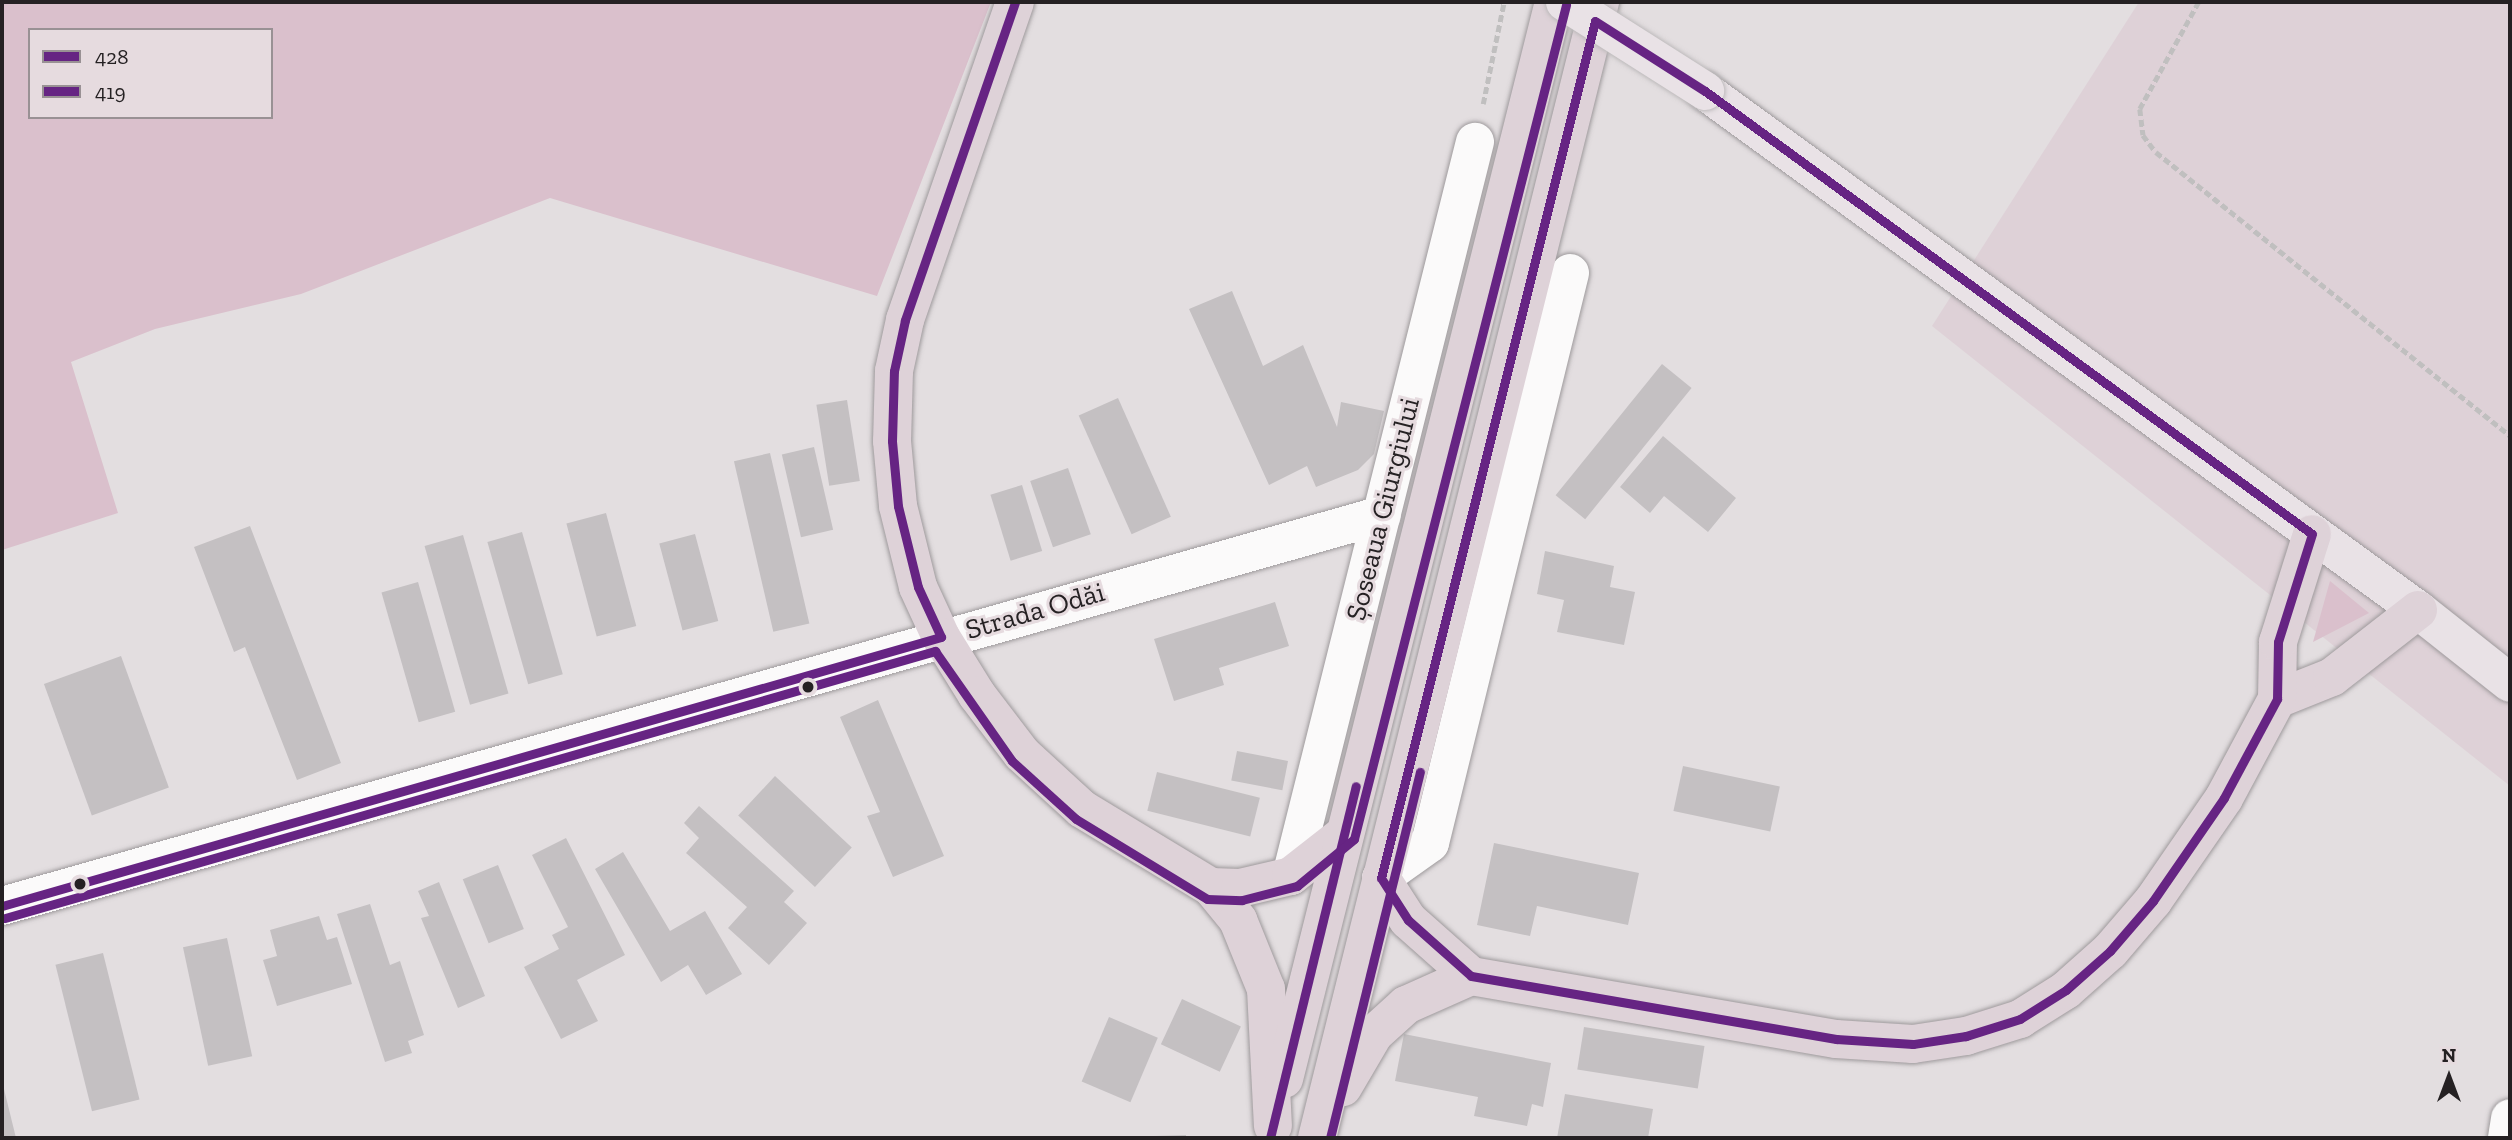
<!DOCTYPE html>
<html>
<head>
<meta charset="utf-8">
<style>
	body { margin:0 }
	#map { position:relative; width:2512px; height:1140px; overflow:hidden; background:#e3dee0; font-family:"Zilla Slab",serif }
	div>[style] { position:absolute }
	.built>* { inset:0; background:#ded1d7 }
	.green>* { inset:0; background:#dac0cc }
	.building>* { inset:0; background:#c4c0c2; transform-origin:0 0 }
	.path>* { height:4.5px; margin-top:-2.25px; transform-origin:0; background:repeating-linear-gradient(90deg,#c0bfbf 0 7px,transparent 0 10.5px) }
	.roads { filter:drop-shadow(0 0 2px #9e9a9c) drop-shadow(0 0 2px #9e9a9c) }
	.minor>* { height:38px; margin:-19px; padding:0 19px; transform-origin:19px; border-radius:19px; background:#fbfafa }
	.major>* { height:38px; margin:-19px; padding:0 19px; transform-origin:19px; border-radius:19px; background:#e9e2e6 }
	.highway>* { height:38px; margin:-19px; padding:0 19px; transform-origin:19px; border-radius:19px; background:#ded2d8 }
	.bridges { filter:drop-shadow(0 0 2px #bdbabb) drop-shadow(0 0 2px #bdbabb) }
	.major-bridge>* { height:38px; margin:-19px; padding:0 19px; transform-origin:19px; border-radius:19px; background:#e9e2e6 }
	.bus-1>* { height:9px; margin:-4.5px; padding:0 4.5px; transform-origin:4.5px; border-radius:4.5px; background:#662483 }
	.bus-2>* { height:9px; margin:-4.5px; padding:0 4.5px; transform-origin:4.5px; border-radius:4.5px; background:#662483 }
	.dots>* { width:19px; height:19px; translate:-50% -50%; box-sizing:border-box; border:4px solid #e6dbdf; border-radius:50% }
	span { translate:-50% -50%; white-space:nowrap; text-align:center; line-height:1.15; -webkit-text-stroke:6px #e6dbdf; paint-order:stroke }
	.street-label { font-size:28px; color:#252123 }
	.frame { position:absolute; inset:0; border:4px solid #252123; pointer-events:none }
	.legend { position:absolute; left:28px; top:28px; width:245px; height:91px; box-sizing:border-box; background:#e6dbdf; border:2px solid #999194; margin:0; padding:9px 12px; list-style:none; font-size:21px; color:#252123 }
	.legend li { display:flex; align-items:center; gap:14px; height:35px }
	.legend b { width:35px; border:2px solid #999194 }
	.north { position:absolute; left:2414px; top:1042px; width:70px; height:70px; -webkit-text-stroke:5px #e6dbdf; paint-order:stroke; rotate:0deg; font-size:19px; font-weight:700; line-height:28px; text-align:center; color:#252123 }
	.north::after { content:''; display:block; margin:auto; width:24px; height:32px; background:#252123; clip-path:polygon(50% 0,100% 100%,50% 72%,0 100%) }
</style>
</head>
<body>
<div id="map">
	<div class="built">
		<div style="clip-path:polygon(2139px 2px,2510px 2px,2510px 786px,1932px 326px)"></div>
	</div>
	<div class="green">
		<div style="clip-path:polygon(evenodd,2px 2px,991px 2px,877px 296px,550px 198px,301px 294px,155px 329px,71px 362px,118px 513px,2px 550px,2px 2px,30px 30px,271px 30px,271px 117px,30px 117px,30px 30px)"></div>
		<div style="clip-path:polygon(2330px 581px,2369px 613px,2313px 642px)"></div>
	</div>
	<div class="building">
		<div style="clip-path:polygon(1232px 291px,1263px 366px,1303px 345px,1337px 427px,1341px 402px,1384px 411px,1374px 454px,1358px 470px,1316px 487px,1307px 466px,1269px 485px,1189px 309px)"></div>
		<div style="left:1662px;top:364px;width:38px;height:169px;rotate:39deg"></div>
		<div style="left:1118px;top:398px;width:130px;height:43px;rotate:66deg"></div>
		<div style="left:847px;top:400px;width:82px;height:31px;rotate:81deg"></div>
		<div style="clip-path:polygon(1663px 436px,1736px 498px,1708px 532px,1664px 496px,1650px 513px,1620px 487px)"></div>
		<div style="left:814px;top:447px;width:85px;height:33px;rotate:77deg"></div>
		<div style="left:770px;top:453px;width:175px;height:37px;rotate:77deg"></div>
		<div style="left:1068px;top:468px;width:70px;height:40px;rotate:71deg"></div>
		<div style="left:1022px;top:485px;width:69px;height:33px;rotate:73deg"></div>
		<div style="left:606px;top:513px;width:117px;height:41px;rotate:75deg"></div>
		<div style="clip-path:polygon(250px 526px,341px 763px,297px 780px,245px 647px,234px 652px,194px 547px)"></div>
		<div style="left:522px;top:532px;width:148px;height:36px;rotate:74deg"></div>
		<div style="left:695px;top:534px;width:90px;height:37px;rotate:75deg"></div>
		<div style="left:463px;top:535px;width:165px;height:40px;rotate:74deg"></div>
		<div style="clip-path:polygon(1545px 551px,1614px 566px,1610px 587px,1635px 592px,1624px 645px,1557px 632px,1564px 600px,1537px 594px)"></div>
		<div style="left:418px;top:582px;width:135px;height:38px;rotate:74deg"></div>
		<div style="clip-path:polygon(1275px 602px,1289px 646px,1219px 668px,1224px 685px,1174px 701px,1154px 639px)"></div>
		<div style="left:121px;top:656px;width:140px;height:82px;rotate:70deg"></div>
		<div style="clip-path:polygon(878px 700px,944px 856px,893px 877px,867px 816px,880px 812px,840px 717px)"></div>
		<div style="left:1237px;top:751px;width:52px;height:30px;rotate:11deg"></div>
		<div style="left:1683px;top:766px;width:99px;height:46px;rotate:12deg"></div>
		<div style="left:1157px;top:772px;width:106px;height:40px;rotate:14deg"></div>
		<div style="left:775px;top:776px;width:105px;height:54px;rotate:43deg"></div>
		<div style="clip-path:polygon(699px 806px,794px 891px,784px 902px,807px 923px,769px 965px,728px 928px,747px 907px,686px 853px,699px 838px,684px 823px)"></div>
		<div style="clip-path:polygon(566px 838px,625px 955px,577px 980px,598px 1021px,561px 1039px,524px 967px,559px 949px,552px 935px,568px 927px,532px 855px)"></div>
		<div style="clip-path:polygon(1494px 843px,1639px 873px,1628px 925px,1537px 906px,1530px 936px,1477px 925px)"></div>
		<div style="clip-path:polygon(623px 852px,670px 931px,705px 911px,742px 974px,706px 995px,688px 965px,661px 982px,595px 869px)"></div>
		<div style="left:498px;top:865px;width:69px;height:38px;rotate:68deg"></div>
		<div style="clip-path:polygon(439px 882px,485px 996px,458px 1008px,421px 918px,429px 916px,418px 891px)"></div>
		<div style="clip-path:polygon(370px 904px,390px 965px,400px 961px,424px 1035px,408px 1041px,412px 1053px,385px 1062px,337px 914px)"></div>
		<div style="clip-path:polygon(319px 916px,327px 940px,337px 937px,352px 984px,277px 1006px,263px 960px,277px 956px,270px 930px)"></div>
		<div style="left:227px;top:938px;width:121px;height:45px;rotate:78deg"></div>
		<div style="left:103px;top:953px;width:151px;height:49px;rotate:76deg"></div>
		<div style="left:1182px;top:999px;width:65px;height:50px;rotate:25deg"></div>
		<div style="left:1109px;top:1017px;width:53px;height:70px;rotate:23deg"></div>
		<div style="left:1584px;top:1027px;width:122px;height:43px;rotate:9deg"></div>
		<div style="clip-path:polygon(1404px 1034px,1551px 1063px,1543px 1107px,1532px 1104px,1527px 1126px,1474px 1116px,1478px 1097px,1395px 1081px)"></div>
		<div style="clip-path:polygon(2px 1085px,3px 1085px,16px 1138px,2px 1138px)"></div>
		<div style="clip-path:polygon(1565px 1094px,1653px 1109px,1648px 1138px,1557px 1138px)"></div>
		<div style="clip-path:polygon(1186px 1135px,1186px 1138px,1154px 1138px,1154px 1136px)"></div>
	</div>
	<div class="path">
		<div style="left:2199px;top:2px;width:122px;rotate:118.9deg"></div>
		<div style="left:2140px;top:109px;width:26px;rotate:83deg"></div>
		<div style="left:2143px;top:135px;width:21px;rotate:53deg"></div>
		<div style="left:2156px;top:152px;width:454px;rotate:38.7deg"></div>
		<div style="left:1483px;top:104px;width:104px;rotate:-78.4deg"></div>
	</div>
	<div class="roads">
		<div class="minor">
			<div style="left:1291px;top:876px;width:757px;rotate:-75.93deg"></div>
			<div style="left:1381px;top:878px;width:60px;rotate:-35.5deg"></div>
			<div style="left:1430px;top:843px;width:587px;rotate:-76.2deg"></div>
			<div style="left:2px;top:906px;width:1434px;rotate:-15.82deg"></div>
			<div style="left:2507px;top:1138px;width:20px;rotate:-81deg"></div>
		</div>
		<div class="major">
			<div style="left:1705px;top:91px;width:882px;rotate:36.05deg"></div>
			<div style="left:2418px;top:610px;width:117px;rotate:38.4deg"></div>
		</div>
		<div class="highway">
			<div style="left:1015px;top:2px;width:336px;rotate:109.1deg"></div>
			<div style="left:905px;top:320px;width:52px;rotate:102.2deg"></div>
			<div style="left:894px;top:371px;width:70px;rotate:91.6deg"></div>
			<div style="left:892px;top:441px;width:65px;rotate:84.7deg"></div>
			<div style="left:898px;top:506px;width:83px;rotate:76.1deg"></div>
			<div style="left:918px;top:587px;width:55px;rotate:65.3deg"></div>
			<div style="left:941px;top:637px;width:68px;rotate:58.2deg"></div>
			<div style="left:977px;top:695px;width:74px;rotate:52.7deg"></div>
			<div style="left:1022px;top:754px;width:81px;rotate:42.5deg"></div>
			<div style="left:1082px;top:809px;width:151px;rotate:31.2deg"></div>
			<div style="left:1211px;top:887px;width:43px;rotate:50.7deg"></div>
			<div style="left:1238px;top:920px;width:74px;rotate:67.9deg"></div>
			<div style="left:1266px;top:989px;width:137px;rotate:87.1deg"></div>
			<div style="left:2277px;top:699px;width:59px;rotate:-21.8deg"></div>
			<div style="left:2332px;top:677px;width:109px;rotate:-37.9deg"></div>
			<div style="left:1381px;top:878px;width:50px;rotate:57.3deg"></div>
			<div style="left:1408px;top:920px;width:84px;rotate:41.6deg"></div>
			<div style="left:1471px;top:976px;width:370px;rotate:9.8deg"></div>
			<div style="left:1836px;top:1039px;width:77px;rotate:3.7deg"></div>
			<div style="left:1913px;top:1044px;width:54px;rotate:-8.6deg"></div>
			<div style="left:1966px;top:1036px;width:57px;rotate:-17.5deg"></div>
			<div style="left:2020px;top:1019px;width:54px;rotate:-32.2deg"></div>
			<div style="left:2066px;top:990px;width:59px;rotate:-41.6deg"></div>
			<div style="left:2110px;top:951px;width:66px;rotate:-49.3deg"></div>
			<div style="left:2153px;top:901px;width:125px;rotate:-55.4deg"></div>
			<div style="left:2224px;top:798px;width:112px;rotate:-61.8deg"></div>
			<div style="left:2277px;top:699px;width:57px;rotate:-89deg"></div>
			<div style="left:2278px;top:642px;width:113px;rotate:-72.5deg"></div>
			<div style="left:1211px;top:887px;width:29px;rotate:2deg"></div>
			<div style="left:1240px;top:888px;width:52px;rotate:-13.2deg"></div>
			<div style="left:1291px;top:876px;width:65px;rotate:-38.1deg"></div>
			<div style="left:1284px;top:1079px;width:1110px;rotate:-75.93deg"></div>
			<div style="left:1343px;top:1087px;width:61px;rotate:-59.7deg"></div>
			<div style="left:1374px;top:1034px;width:43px;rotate:-42.2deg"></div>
			<div style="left:1406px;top:1005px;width:71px;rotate:-24deg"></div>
			<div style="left:1317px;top:1138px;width:1171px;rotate:-76.01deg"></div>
		</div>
	</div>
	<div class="bridges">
		<div class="major-bridge">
			<div style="left:1565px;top:2px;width:166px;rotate:32.4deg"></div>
		</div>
	</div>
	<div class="bus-1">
		<div style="left:1595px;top:21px;width:130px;rotate:32.5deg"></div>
		<div style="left:1705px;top:91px;width:751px;rotate:36.12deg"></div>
		<div style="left:2312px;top:534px;width:113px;rotate:107.5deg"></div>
		<div style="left:2278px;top:642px;width:57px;rotate:91deg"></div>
		<div style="left:2277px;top:699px;width:112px;rotate:118.2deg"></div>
		<div style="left:2224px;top:798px;width:125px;rotate:124.6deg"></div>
		<div style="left:2153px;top:901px;width:66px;rotate:130.7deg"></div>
		<div style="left:2110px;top:951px;width:59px;rotate:138.4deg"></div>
		<div style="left:2066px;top:990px;width:54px;rotate:147.8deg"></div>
		<div style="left:2020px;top:1019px;width:57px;rotate:162.5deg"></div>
		<div style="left:1966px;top:1036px;width:54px;rotate:171.4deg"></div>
		<div style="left:1913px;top:1044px;width:77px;rotate:-176.3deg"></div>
		<div style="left:1836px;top:1039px;width:370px;rotate:-170.2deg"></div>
		<div style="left:1471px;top:976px;width:84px;rotate:-138.4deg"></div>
		<div style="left:1408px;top:920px;width:50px;rotate:-122.7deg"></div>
		<div style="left:1381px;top:878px;width:883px;rotate:-75.98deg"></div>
		<div style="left:2px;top:906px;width:977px;rotate:-15.99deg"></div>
		<div style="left:941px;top:637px;width:55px;rotate:-114.7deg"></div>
		<div style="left:918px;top:587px;width:83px;rotate:-103.9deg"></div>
		<div style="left:898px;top:506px;width:65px;rotate:-95.3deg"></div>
		<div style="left:892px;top:441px;width:70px;rotate:-88.4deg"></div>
		<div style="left:894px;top:371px;width:52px;rotate:-77.8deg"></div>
		<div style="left:905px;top:320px;width:336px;rotate:-70.9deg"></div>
		<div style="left:1270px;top:1138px;width:362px;rotate:-76.3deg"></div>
	</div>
	<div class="bus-2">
		<div style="left:5px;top:918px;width:968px;rotate:-16.02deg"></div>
		<div style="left:935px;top:651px;width:134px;rotate:55deg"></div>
		<div style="left:1012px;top:761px;width:86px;rotate:42.2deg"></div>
		<div style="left:1076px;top:819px;width:153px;rotate:31.4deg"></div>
		<div style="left:1207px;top:899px;width:35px;rotate:2deg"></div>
		<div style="left:1242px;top:900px;width:57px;rotate:-14.3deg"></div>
		<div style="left:1297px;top:886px;width:74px;rotate:-39.5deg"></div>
		<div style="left:1354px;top:839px;width:861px;rotate:-75.74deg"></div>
		<div style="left:1330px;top:1138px;width:377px;rotate:-76.2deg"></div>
	</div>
	<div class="dots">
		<div style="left:808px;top:687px;background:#252123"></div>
		<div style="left:80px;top:884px;background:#252123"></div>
	</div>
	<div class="street-label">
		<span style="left:1383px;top:509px;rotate:-76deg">Șoseaua Giurgiului</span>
		<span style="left:1035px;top:611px;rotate:-16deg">Strada Odăi</span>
	</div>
	<div class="frame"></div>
	<ul class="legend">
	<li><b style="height:9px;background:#662483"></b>428</li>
	<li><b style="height:9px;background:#662483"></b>419</li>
	</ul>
	<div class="north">N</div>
</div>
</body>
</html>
